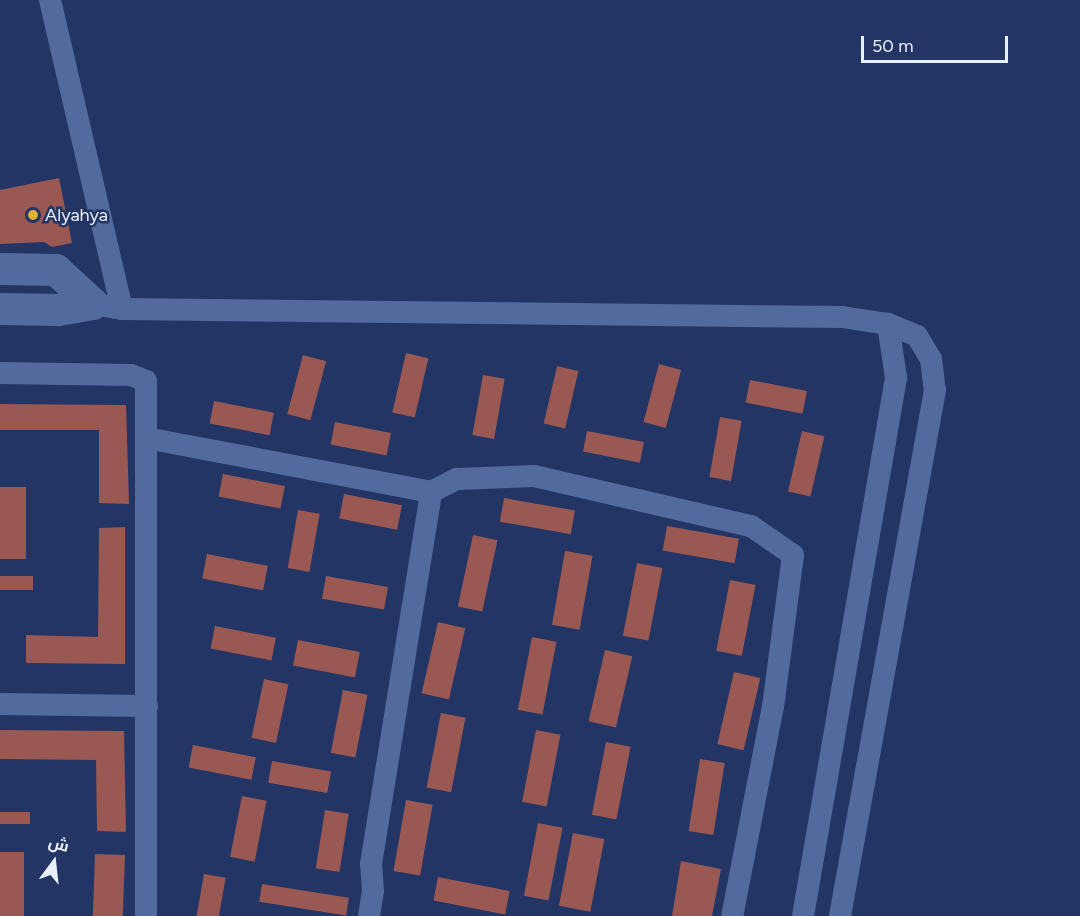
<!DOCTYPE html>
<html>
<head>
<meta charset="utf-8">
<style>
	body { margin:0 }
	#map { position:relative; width:1080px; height:916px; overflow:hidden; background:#223565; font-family:Figtree,Cairo,sans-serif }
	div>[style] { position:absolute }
	.building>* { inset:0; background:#995852; transform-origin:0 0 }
	.street>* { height:22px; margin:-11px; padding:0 11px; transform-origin:11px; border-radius:11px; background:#536a9e }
	.secondary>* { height:32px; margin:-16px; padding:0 16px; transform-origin:16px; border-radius:16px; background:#536a9e }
	.dots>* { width:16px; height:16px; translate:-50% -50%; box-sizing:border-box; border:3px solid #223565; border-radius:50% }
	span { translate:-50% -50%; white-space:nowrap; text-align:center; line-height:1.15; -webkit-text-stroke:5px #223565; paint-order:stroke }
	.poi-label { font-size:18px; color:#e9effb }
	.left { translate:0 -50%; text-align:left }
	.north { position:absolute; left:24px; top:832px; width:60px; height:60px; -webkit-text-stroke:4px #223565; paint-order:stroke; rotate:15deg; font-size:16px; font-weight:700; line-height:24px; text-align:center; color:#e9effb }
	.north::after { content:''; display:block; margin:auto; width:21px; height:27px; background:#e9effb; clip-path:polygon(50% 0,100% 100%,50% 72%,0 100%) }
	.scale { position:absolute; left:861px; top:36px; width:147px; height:27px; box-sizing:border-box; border:3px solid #e9effb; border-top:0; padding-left:8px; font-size:18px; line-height:21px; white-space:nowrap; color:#e9effb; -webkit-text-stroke:4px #223565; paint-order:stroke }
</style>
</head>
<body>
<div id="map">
	<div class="building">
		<div style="clip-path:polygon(59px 178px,72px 243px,52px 247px,44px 242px,0 244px,0 190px)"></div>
		<div style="left:406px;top:353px;width:23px;height:61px;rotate:13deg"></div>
		<div style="left:303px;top:355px;width:24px;height:61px;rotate:15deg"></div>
		<div style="left:659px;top:364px;width:23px;height:60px;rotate:15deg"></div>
		<div style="left:557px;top:366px;width:22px;height:59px;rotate:13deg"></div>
		<div style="left:483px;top:375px;width:22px;height:61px;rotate:10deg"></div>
		<div style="left:750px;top:380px;width:58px;height:23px;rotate:11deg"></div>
		<div style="left:214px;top:401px;width:61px;height:23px;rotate:11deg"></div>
		<div style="clip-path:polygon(0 404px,126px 405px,129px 504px,99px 503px,99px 430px,0 430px)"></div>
		<div style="left:720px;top:417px;width:22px;height:61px;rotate:10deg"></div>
		<div style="left:335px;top:422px;width:57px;height:23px;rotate:11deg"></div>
		<div style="left:587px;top:431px;width:58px;height:21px;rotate:11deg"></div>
		<div style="left:802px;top:431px;width:23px;height:62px;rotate:13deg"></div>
		<div style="left:223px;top:474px;width:63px;height:23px;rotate:11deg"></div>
		<div style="left:0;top:487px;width:26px;height:72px"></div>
		<div style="left:344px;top:494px;width:59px;height:25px;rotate:11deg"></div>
		<div style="left:504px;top:498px;width:72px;height:24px;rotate:10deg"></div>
		<div style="left:298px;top:510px;width:22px;height:59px;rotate:10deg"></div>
		<div style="left:667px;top:526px;width:73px;height:25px;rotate:10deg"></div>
		<div style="clip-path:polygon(125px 527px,125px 664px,26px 663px,26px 635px,98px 637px,99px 528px)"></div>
		<div style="left:473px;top:535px;width:25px;height:73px;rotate:12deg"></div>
		<div style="left:565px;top:551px;width:28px;height:75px;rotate:10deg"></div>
		<div style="left:207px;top:554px;width:62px;height:25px;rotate:11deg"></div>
		<div style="left:637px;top:563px;width:26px;height:74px;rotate:11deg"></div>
		<div style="left:0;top:576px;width:33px;height:14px"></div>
		<div style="left:326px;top:576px;width:63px;height:23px;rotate:10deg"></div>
		<div style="left:730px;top:580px;width:26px;height:72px;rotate:11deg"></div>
		<div style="left:438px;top:622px;width:28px;height:73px;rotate:13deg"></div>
		<div style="left:215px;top:626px;width:62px;height:23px;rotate:11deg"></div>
		<div style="left:532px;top:637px;width:25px;height:74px;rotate:11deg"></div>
		<div style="left:298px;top:640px;width:63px;height:26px;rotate:11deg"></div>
		<div style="left:605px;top:650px;width:28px;height:73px;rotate:13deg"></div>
		<div style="left:734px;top:672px;width:27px;height:74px;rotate:13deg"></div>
		<div style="left:264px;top:679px;width:25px;height:60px;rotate:12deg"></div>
		<div style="left:343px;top:690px;width:25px;height:64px;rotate:11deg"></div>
		<div style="left:441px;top:713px;width:25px;height:76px;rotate:11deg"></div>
		<div style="clip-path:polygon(0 730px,124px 731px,126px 832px,97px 831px,96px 760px,0 759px)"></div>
		<div style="left:536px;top:730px;width:25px;height:73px;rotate:11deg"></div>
		<div style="left:606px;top:742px;width:25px;height:74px;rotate:11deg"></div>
		<div style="left:193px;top:745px;width:64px;height:23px;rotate:11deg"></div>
		<div style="left:700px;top:759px;width:25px;height:73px;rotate:9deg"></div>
		<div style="left:272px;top:761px;width:60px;height:22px;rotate:10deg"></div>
		<div style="left:242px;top:796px;width:25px;height:62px;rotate:11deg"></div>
		<div style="left:406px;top:800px;width:27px;height:72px;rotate:10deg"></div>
		<div style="left:325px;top:810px;width:24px;height:59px;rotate:9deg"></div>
		<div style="left:0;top:812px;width:30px;height:12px"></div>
		<div style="left:538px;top:823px;width:25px;height:74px;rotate:11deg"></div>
		<div style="left:573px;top:833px;width:32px;height:74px;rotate:11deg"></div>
		<div style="left:0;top:852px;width:24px;height:64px"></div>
		<div style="left:95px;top:854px;width:30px;height:62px;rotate:2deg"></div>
		<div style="clip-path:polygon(681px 861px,721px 869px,712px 916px,672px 916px)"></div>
		<div style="left:204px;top:874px;width:22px;height:43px;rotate:10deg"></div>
		<div style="left:438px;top:877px;width:73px;height:24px;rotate:11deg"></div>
		<div style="left:262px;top:884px;width:88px;height:18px;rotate:9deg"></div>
	</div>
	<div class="street">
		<div style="left:50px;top:0;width:317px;rotate:76.9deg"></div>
		<div style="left:93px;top:304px;width:29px;rotate:10deg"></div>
		<div style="left:122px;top:309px;width:720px;rotate:0.64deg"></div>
		<div style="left:842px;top:317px;width:47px;rotate:8.7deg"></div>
		<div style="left:888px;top:324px;width:31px;rotate:22deg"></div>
		<div style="left:917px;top:336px;width:27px;rotate:59deg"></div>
		<div style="left:931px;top:359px;width:31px;rotate:83deg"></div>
		<div style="left:935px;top:390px;width:535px;rotate:100.24deg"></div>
		<div style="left:0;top:373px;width:131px;rotate:0.9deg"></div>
		<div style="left:131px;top:375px;width:16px;rotate:22deg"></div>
		<div style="left:146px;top:381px;width:535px;rotate:90deg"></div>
		<div style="left:146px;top:438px;width:290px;rotate:10.7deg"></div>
		<div style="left:0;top:704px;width:147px;rotate:0.8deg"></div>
		<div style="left:369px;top:916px;width:25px;rotate:-81deg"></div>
		<div style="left:373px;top:891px;width:27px;rotate:-94deg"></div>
		<div style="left:371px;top:864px;width:377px;rotate:-80.8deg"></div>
		<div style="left:431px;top:492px;width:29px;rotate:-27deg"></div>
		<div style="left:457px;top:479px;width:77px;rotate:-2.2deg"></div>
		<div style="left:534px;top:476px;width:223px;rotate:13deg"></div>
		<div style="left:751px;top:526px;width:51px;rotate:34.6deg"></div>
		<div style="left:793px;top:555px;width:152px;rotate:97.5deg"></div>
		<div style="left:773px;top:706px;width:214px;rotate:101deg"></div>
		<div style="left:803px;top:916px;width:546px;rotate:-80.19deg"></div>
		<div style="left:896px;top:378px;width:55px;rotate:-98.4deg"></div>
	</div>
	<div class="secondary">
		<div style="left:0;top:269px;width:56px;rotate:1deg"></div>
		<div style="left:56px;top:270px;width:50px;rotate:42.6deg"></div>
		<div style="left:93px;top:304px;width:36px;rotate:170deg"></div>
		<div style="left:58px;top:310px;width:58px;rotate:-179deg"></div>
	</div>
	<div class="dots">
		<div style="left:33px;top:215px;background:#e1af34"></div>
	</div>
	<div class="poi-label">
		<span class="left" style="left:45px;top:215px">Alyahya</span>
	</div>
	<div class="north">ش</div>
	<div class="scale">50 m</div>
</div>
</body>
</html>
